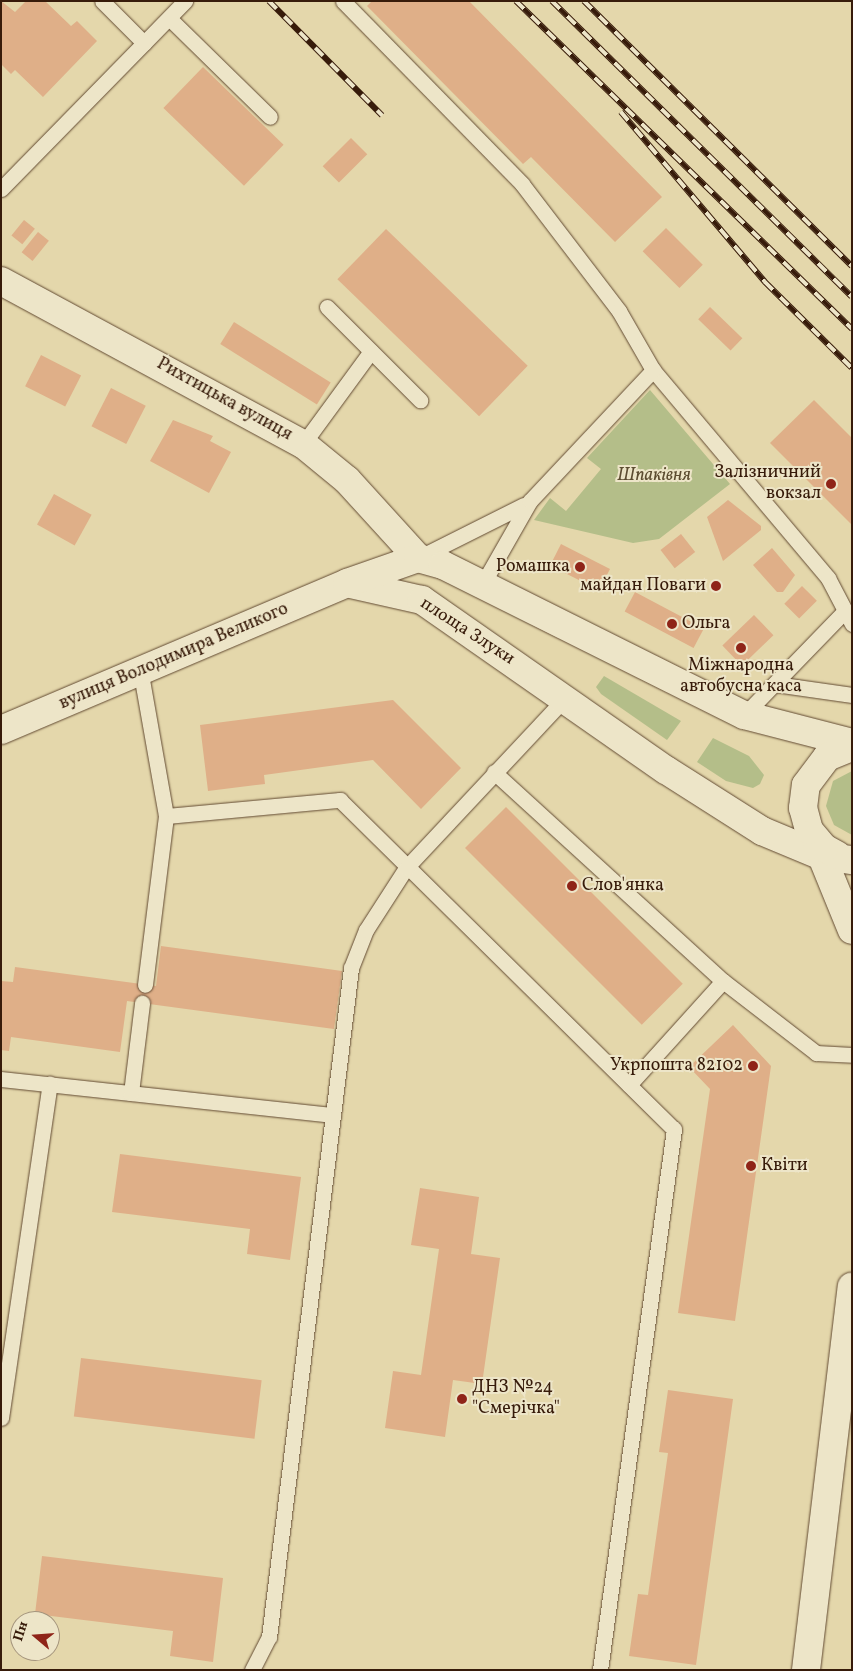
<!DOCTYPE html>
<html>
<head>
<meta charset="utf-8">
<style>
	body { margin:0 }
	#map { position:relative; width:853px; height:1671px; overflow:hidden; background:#e4d7ab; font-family:Vollkorn,serif }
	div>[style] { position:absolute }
	.green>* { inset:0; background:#b4be89 }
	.building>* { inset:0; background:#dfaf88; transform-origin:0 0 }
	.roads { filter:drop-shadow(0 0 1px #624a32) drop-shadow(0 0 1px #624a32) }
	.lane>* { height:15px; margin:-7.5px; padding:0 7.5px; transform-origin:7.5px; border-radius:7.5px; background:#ede5c8 }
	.street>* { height:28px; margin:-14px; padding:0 14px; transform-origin:14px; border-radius:14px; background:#ede5c8 }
	.secondary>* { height:28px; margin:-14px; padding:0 14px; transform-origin:14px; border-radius:14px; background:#ede5c8 }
	.rail>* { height:5.5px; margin-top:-2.75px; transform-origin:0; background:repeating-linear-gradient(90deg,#ede5c8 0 11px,#371b0a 0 22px); box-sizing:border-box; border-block:1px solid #371b0a }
	.dots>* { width:14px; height:14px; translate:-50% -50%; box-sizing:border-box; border:2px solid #ede5c8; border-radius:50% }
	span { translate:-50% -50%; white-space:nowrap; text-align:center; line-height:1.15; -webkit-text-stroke:4px #ede5c8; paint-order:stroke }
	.street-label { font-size:18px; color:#371b0a }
	.poi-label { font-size:18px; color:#371b0a }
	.right { translate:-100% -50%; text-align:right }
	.left { translate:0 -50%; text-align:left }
	.park-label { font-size:18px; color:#5c4c30; font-style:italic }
	.frame { position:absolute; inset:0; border:2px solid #371b0a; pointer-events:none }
	.north { position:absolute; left:10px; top:1611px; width:50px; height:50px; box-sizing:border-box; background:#ede5c8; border:1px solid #a4947c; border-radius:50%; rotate:288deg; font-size:14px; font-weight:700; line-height:20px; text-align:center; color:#371b0a }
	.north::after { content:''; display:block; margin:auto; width:18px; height:22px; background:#8f2418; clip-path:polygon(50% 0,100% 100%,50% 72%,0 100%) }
</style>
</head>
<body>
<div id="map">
	<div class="green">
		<div style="clip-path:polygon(650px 390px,730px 484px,659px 539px,633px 543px,534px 520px,550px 498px,566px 511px,601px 469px,587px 458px)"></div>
		<div style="clip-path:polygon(604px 676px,681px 721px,667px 740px,601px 694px,596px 687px)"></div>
		<div style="clip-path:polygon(713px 738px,749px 756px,764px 775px,760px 784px,753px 788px,726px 781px,697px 762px)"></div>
		<div style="clip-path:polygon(852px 771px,852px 835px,834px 825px,826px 806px,833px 781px)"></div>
	</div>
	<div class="building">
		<div style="clip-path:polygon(1px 1px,15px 12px,26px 1px,45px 1px,71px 26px,77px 21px,97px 41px,43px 97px,15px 70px,11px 74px,1px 64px)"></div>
		<div style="clip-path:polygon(372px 1px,469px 1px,662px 197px,615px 242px,531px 157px,523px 164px,367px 6px)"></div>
		<div style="left:203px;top:67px;width:112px;height:57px;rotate:44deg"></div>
		<div style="left:351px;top:138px;width:23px;height:40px;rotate:45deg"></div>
		<div style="left:24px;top:220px;width:14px;height:20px;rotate:39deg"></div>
		<div style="left:666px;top:228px;width:52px;height:33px;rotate:45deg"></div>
		<div style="left:386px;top:229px;width:197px;height:70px;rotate:44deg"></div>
		<div style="left:38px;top:232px;width:14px;height:26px;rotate:39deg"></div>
		<div style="left:710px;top:307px;width:45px;height:17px;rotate:44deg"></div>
		<div style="left:234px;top:322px;width:114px;height:26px;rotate:32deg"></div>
		<div style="left:41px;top:355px;width:45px;height:35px;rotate:27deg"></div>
		<div style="left:111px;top:388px;width:39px;height:43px;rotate:27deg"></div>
		<div style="clip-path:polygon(814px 400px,852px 438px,852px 525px,770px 443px)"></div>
		<div style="clip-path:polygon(173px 420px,213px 436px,210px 441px,231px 452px,209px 493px,150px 461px)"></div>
		<div style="left:54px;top:494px;width:43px;height:35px;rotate:29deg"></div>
		<div style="clip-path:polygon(728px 500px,761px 526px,761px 530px,723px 561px,707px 517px)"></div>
		<div style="left:681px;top:534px;width:23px;height:26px;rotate:52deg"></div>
		<div style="left:561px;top:544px;width:55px;height:24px;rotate:27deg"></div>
		<div style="clip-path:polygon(772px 548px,795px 575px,783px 592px,777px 592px,753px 565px)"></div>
		<div style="left:802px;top:586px;width:21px;height:25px;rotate:45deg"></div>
		<div style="left:635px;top:592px;width:78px;height:22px;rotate:28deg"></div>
		<div style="left:754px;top:615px;width:28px;height:44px;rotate:46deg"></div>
		<div style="clip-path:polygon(393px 700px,461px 768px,421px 809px,373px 760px,264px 775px,265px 784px,208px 791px,200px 725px)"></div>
		<div style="left:506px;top:807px;width:250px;height:58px;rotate:45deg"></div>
		<div style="clip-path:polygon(161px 946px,342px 971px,334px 1029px,127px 1001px,120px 1052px,11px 1037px,9px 1051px,1px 1050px,1px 981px,13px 982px,15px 967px,156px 986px)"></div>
		<div style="clip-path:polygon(733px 1025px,771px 1066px,735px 1321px,678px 1313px,710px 1089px,689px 1067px)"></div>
		<div style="clip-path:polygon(120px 1154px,301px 1177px,290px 1260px,247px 1254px,250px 1229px,112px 1212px)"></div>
		<div style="clip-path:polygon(420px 1188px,479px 1197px,471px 1254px,500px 1258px,482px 1384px,453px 1380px,445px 1437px,385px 1428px,393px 1371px,421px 1375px,439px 1249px,411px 1245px)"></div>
		<div style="left:81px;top:1358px;width:182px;height:59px;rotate:7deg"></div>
		<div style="clip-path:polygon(668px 1390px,733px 1399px,696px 1665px,629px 1656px,638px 1594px,648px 1595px,668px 1453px,659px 1452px)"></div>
		<div style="clip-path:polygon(42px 1556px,223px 1578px,213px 1662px,170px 1656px,173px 1631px,35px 1614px)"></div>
	</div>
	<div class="roads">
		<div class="lane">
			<div style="left:343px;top:1px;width:256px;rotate:45.6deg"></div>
			<div style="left:522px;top:184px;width:160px;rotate:52.6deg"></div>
			<div style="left:619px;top:311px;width:68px;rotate:60deg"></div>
			<div style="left:653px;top:370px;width:272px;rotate:49.9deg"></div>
			<div style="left:828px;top:578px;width:52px;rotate:62.4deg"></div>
			<div style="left:169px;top:18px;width:141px;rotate:44.4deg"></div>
			<div style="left:144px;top:43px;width:59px;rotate:-45.7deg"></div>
			<div style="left:1px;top:189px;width:204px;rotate:-45.6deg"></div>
			<div style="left:144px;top:43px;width:59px;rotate:-135deg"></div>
			<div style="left:327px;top:307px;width:132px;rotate:45deg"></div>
			<div style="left:303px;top:444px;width:115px;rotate:-53.8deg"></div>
			<div style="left:420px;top:557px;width:116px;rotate:-26.6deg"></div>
			<div style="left:482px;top:585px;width:97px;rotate:-60.3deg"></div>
			<div style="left:530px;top:501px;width:180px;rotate:-46.8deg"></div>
			<div style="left:141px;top:674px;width:144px;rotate:80deg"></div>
			<div style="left:166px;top:816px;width:170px;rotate:97.1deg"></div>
			<div style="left:775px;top:684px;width:78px;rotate:8.1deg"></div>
			<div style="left:744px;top:715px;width:142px;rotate:-45.9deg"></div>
			<div style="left:494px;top:772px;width:310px;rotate:42.4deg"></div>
			<div style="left:166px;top:816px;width:175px;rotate:-5.3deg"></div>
			<div style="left:340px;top:800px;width:469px;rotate:44.6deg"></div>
			<div style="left:674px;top:1129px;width:546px;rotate:97.79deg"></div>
			<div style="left:1px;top:1079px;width:334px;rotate:6.2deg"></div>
			<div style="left:629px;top:1085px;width:140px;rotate:-47.9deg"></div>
			<div style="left:723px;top:981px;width:118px;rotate:37.7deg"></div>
			<div style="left:816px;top:1053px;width:36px;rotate:3deg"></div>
			<div style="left:131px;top:1093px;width:91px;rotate:-83deg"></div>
			<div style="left:1px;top:1418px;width:338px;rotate:-81.7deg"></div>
			<div style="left:252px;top:1670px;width:37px;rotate:-63deg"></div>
			<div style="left:269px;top:1637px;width:674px;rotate:-83.01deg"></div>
			<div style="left:351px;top:968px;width:41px;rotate:-68.5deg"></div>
			<div style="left:366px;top:930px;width:74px;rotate:-57.2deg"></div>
			<div style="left:406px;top:868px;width:233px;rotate:-46.9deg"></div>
		</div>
		<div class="street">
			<div style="left:1px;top:281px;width:343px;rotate:28.4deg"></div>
			<div style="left:303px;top:444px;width:57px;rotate:39.3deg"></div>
			<div style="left:347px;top:480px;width:105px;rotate:47.7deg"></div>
		</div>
		<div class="secondary">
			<div style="left:351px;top:584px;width:73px;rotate:12.7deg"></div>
			<div style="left:422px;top:600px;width:297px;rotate:34.9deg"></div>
			<div style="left:666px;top:770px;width:114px;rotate:32.4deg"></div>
			<div style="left:762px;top:831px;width:65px;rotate:22.6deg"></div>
			<div style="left:822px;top:856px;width:30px;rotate:8deg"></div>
			<div style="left:1px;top:730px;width:376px;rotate:-23deg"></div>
			<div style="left:347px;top:583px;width:75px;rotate:-19.4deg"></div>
			<div style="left:418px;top:558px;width:26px;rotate:16deg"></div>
			<div style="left:443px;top:565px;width:336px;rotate:26.5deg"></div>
			<div style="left:744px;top:715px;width:112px;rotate:14.5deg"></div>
			<div style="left:816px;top:842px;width:95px;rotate:67.8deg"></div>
			<div style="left:837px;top:855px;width:15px;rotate:-152deg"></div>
			<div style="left:824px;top:848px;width:23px;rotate:-130deg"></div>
			<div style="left:809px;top:830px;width:23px;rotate:-105deg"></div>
			<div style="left:803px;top:808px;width:23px;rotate:-83deg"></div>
			<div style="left:806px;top:785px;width:35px;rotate:-53deg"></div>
			<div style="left:827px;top:757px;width:27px;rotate:-22deg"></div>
			<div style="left:806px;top:1670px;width:386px;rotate:-83.2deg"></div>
		</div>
	</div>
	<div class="rail">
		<div style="left:269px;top:1px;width:161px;rotate:45.3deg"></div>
		<div style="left:516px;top:1px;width:470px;rotate:44.3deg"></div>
		<div style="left:552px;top:1px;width:421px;rotate:44.6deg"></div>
		<div style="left:584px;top:1px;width:377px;rotate:44.7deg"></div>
		<div style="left:621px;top:112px;width:223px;rotate:49.7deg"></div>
		<div style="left:765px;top:282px;width:122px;rotate:44.7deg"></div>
	</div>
	<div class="dots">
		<div style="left:831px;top:484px;background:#8f2418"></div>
		<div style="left:580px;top:567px;background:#8f2418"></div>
		<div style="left:716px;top:586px;background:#8f2418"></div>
		<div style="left:672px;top:624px;background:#8f2418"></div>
		<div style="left:741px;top:648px;background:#8f2418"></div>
		<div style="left:572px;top:886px;background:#8f2418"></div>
		<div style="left:753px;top:1066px;background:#8f2418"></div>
		<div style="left:751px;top:1166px;background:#8f2418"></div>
		<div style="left:462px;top:1399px;background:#8f2418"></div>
	</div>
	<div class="street-label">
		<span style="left:224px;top:400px;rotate:29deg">Рихтицька вулиця</span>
		<span style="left:467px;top:632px;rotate:33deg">площа Злуки</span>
		<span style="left:174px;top:657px;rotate:-23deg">вулиця Володимира Великого</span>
	</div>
	<div class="poi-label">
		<span class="right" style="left:821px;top:484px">Залізничний<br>вокзал</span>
		<span class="right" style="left:570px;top:567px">Ромашка</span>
		<span class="right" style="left:706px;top:586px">майдан Поваги</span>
		<span class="left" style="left:682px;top:624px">Ольга</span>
		<span style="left:741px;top:677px">Міжнародна<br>автобусна каса</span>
		<span class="left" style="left:582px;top:886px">Слов'янка</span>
		<span class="right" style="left:743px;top:1066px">Укрпошта 82102</span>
		<span class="left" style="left:761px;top:1166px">Квіти</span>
		<span class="left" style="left:472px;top:1399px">ДНЗ №24<br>"Смерічка"</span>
	</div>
	<div class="park-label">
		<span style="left:654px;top:476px">Шпаківня</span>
	</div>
	<div class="frame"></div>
	<div class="north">Пн</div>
</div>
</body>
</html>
